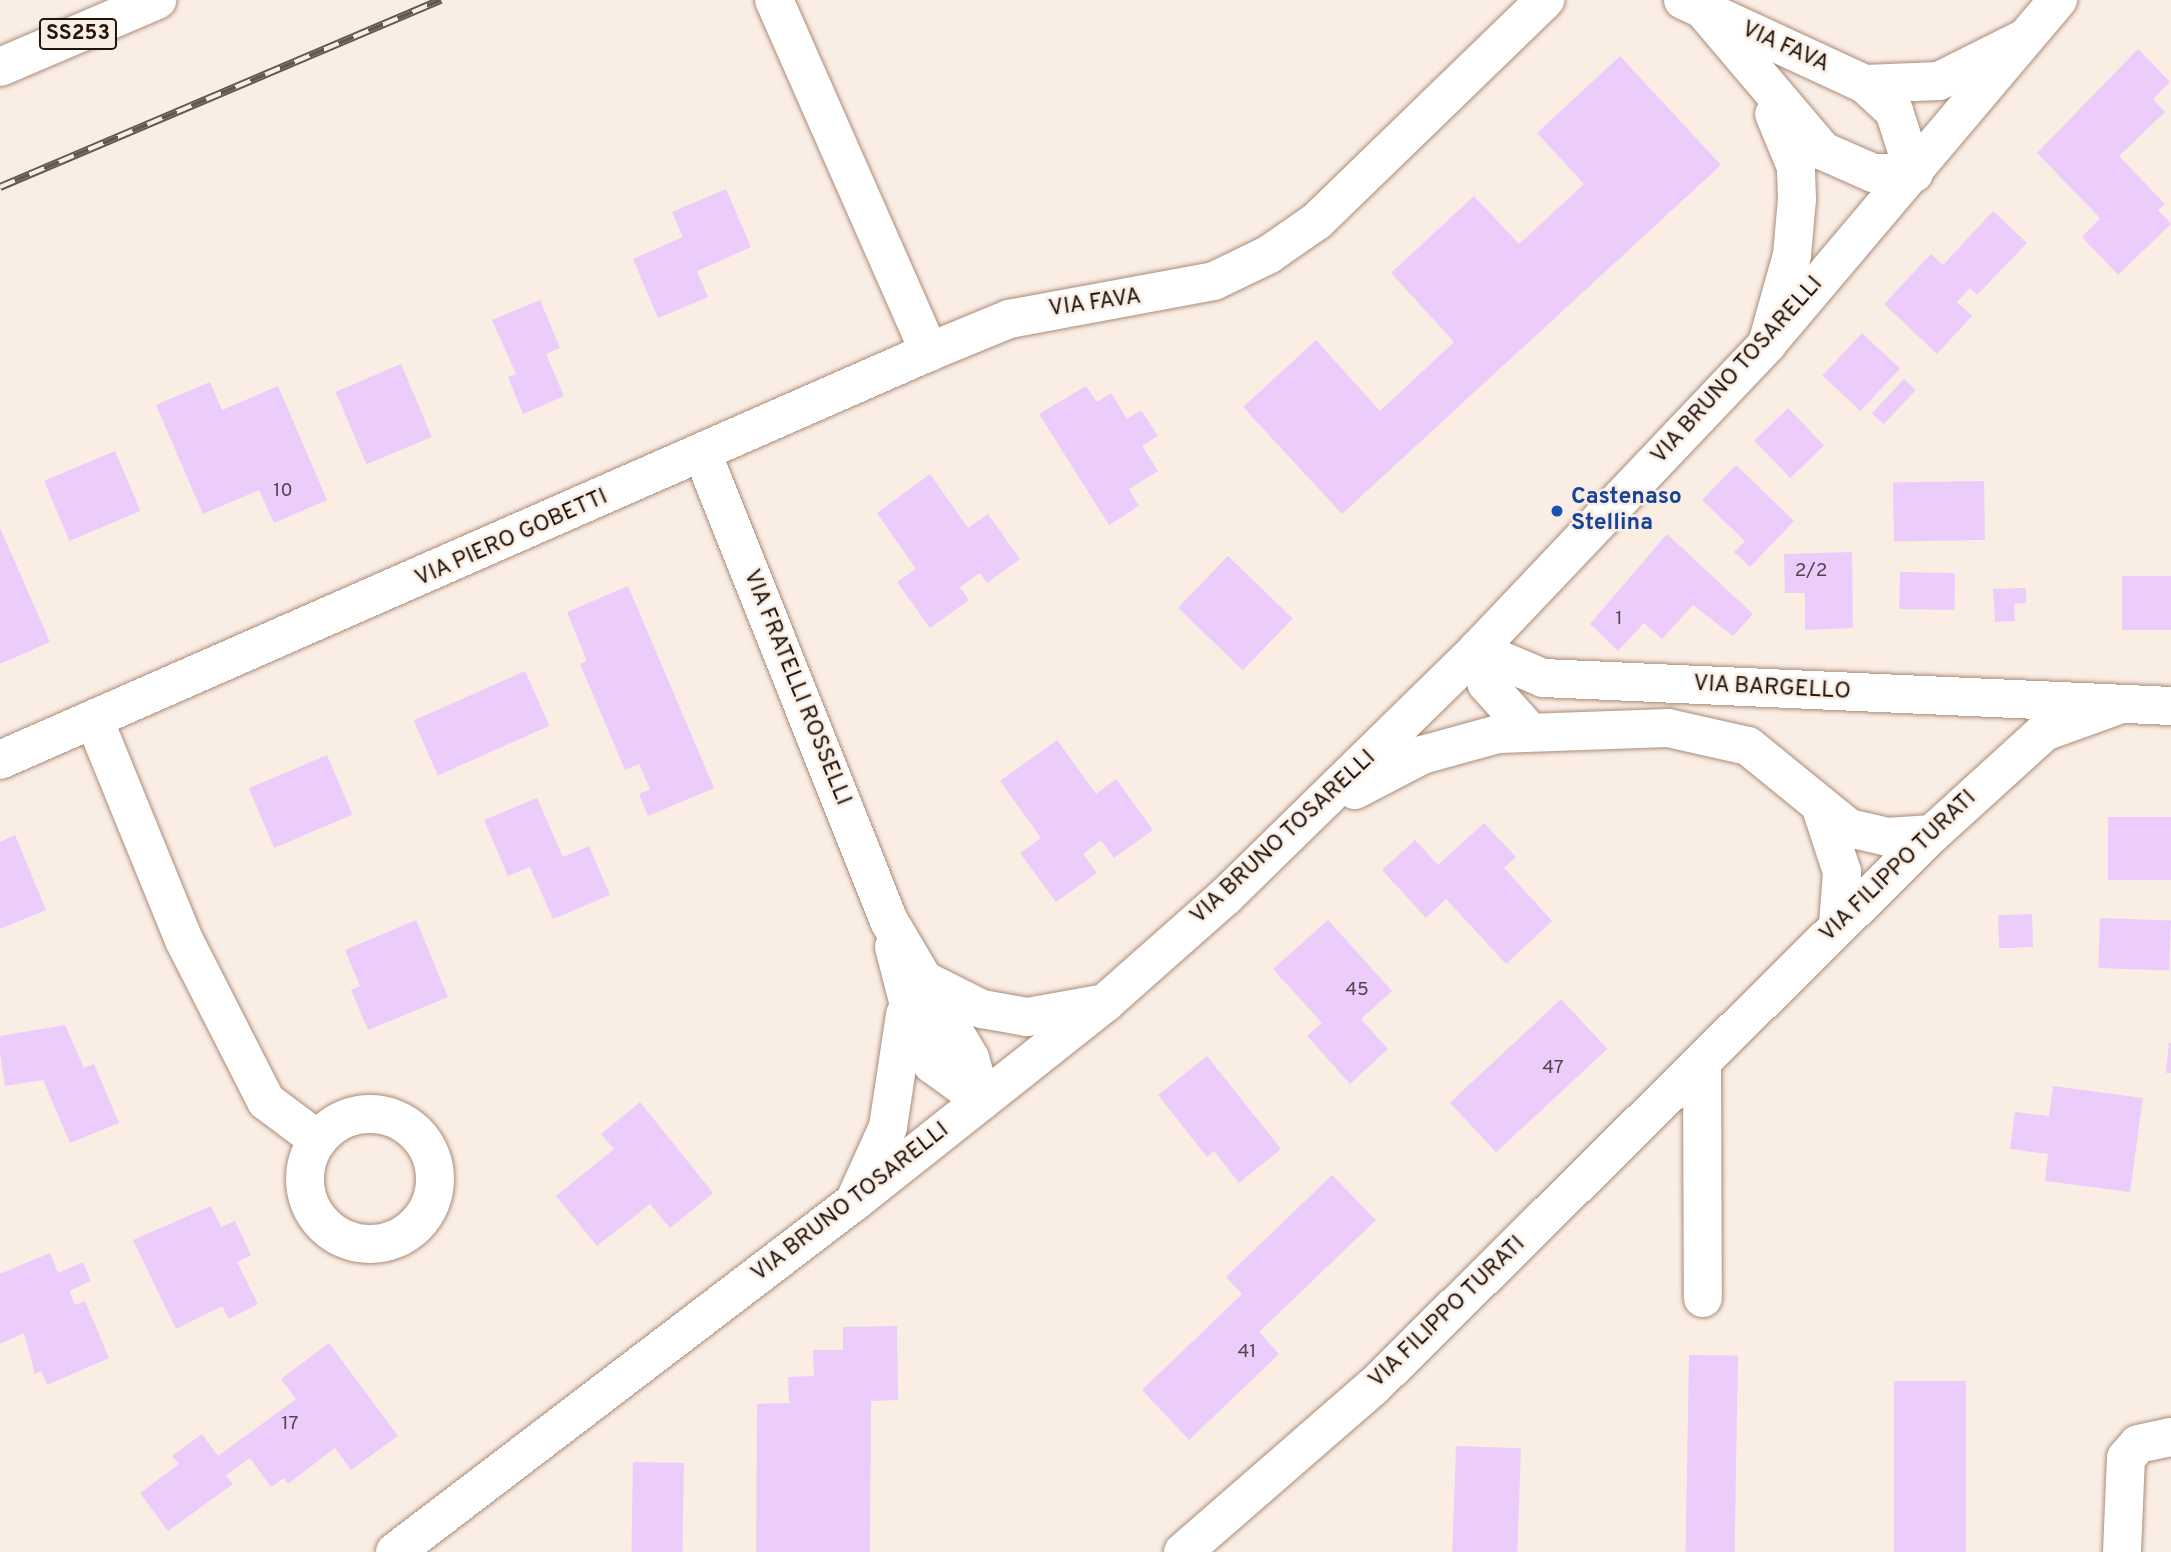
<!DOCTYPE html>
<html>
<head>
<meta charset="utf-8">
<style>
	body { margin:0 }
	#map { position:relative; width:2171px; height:1552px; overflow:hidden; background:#faede4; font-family:Overpass,sans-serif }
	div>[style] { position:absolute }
	.building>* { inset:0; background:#ecccfb; transform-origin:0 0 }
	.roads { filter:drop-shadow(0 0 2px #aa8c78) drop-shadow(0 0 2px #aa8c78) }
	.minor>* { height:38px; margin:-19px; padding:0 19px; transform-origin:19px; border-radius:19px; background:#fff }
	.minor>.ring { margin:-19px; padding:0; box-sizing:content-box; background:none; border:38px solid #fff; border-radius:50% }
	.tertiary>* { height:38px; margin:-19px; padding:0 19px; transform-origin:19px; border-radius:19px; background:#fff }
	.primary>* { height:38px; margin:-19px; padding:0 19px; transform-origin:19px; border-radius:19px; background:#fff }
	.rail>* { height:8px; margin-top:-4px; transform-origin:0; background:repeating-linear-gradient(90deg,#faede4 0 16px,#645850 0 32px); box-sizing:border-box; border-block:2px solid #645850 }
	.dots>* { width:19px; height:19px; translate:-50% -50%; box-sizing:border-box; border:4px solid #faede4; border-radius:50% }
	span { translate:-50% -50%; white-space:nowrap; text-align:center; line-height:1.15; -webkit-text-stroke:5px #faede4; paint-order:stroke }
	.number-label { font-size:19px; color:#544449 }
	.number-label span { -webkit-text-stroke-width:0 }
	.shield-label span { padding:2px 5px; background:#faede4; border:2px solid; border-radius:5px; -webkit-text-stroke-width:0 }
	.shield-label { font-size:21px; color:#21160e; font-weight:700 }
	.street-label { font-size:23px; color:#21160e }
	.transit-label { font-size:23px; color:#164399; font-weight:700 }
	.left { translate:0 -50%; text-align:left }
</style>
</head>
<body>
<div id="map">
	<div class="building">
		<div style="clip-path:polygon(2138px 49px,2170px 82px,2153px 99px,2165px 112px,2119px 156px,2165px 204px,2158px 210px,2171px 224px,2118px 275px,2082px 237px,2100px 218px,2037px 153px)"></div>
		<div style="clip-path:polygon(1620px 56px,1721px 165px,1342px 514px,1243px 407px,1316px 340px,1380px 411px,1454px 342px,1391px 273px,1474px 196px,1519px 244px,1584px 184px,1537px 133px)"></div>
		<div style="clip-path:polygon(726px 189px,751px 247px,697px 271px,708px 297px,658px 318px,633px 259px,683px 237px,672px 212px)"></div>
		<div style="clip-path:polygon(1993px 211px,2027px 243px,1977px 295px,1970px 288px,1957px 302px,1972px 316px,1937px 354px,1884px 304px,1931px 254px,1943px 265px)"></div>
		<div style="clip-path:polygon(540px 300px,560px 348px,546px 354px,564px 396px,523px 414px,508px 377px,516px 374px,492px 320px)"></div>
		<div style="left:1862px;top:333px;width:52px;height:58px;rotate:43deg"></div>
		<div style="left:401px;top:364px;width:79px;height:71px;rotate:67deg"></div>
		<div style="left:1904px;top:379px;width:16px;height:47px;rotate:43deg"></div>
		<div style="clip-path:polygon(210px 382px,222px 410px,278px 386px,327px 500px,274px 523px,259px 490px,203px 514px,156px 405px)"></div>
		<div style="clip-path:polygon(1086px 386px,1097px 402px,1111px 393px,1127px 419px,1141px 410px,1158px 436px,1142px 446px,1158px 471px,1129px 489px,1139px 506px,1109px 525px,1039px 414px)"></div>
		<div style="left:1788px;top:408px;width:52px;height:47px;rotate:46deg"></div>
		<div style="left:115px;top:451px;width:65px;height:77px;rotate:67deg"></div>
		<div style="clip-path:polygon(1736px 465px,1794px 521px,1750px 567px,1734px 552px,1745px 541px,1702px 500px)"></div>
		<div style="clip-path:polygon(930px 474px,968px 528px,988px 514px,1020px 559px,987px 583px,980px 573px,960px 587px,969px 600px,930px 628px,897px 582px,916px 569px,877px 513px)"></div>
		<div style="left:1984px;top:481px;width:59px;height:91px;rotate:89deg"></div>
		<div style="clip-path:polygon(0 528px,50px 642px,0 664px)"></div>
		<div style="clip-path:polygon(1667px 534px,1753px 614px,1733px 636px,1693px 605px,1662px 639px,1644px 623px,1618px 651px,1590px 624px)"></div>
		<div style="clip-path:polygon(1852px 552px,1853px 628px,1805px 630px,1805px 593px,1785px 593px,1784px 554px)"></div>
		<div style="left:1228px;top:556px;width:90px;height:72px;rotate:44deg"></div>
		<div style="left:1900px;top:572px;width:55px;height:37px;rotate:1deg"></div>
		<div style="left:2122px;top:576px;width:49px;height:54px"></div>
		<div style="clip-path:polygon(628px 586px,714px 788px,648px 816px,639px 794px,650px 789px,639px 764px,625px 770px,580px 664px,587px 661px,567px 612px)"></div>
		<div style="clip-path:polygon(2026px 588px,2026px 603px,2014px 604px,2015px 621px,1995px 622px,1993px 589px)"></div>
		<div style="left:525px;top:671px;width:60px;height:122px;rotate:66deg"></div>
		<div style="clip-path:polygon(1057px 740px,1096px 794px,1116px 779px,1153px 830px,1114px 858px,1101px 840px,1083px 854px,1097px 873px,1056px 902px,1020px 853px,1041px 838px,1000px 781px)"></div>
		<div style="left:327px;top:755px;width:65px;height:85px;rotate:67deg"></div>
		<div style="clip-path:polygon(537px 798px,563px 857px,589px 846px,610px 895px,553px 919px,530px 867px,508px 876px,484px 820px)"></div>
		<div style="left:2108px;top:817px;width:63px;height:63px"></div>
		<div style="clip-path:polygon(1484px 823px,1516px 857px,1504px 868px,1552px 921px,1506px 964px,1446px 899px,1426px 918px,1382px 870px,1415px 840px,1438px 865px)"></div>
		<div style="clip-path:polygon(15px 835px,46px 910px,0 929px,0 842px)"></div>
		<div style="left:2032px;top:914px;width:33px;height:34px;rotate:88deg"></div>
		<div style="left:2100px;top:918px;width:71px;height:50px;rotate:2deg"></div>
		<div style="clip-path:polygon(416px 920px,448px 997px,368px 1030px,351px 990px,360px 986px,345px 950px)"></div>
		<div style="clip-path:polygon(1328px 920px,1392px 991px,1361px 1019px,1388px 1049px,1350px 1084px,1307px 1036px,1322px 1023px,1273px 969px)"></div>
		<div style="left:1561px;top:999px;width:68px;height:152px;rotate:47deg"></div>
		<div style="clip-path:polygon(65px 1025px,84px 1068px,94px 1064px,119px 1123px,70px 1143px,43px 1080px,5px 1086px,0 1053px,0 1036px)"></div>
		<div style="clip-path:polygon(2169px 1043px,2171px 1043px,2171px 1073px,2166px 1073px)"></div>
		<div style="clip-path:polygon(1207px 1056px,1281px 1149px,1239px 1183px,1214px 1151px,1207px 1157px,1158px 1095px)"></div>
		<div style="clip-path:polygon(2053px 1086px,2143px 1098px,2130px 1192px,2045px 1181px,2048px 1154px,2010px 1149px,2015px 1112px,2049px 1116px)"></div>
		<div style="clip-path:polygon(640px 1102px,713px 1193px,670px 1228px,650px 1204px,597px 1246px,556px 1196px,614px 1149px,601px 1134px)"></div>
		<div style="clip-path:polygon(1332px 1175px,1376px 1220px,1259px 1332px,1279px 1354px,1189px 1440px,1142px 1390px,1242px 1294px,1226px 1277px)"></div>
		<div style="clip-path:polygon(211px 1206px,221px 1227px,235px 1221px,251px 1255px,237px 1262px,258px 1304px,229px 1319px,222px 1306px,176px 1329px,133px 1240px)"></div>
		<div style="clip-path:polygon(50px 1253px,58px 1273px,83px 1262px,91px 1281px,69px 1291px,75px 1305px,85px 1301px,109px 1358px,47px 1385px,41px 1371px,35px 1374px,24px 1333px,0 1344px,0 1274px)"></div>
		<div style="clip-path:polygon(897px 1326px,898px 1400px,871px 1401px,870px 1552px,756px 1552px,757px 1404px,789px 1403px,788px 1377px,814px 1376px,813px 1350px,843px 1350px,843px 1327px)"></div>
		<div style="clip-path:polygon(329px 1343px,398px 1436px,351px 1470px,335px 1448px,288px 1484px,284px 1478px,271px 1487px,250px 1458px,226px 1475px,233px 1484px,168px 1531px,140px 1493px,179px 1464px,172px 1456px,202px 1434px,218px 1456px,296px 1399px,281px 1379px)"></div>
		<div style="left:1689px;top:1355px;width:49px;height:197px;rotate:1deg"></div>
		<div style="left:1966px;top:1381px;width:171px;height:72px;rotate:90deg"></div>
		<div style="left:1456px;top:1446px;width:65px;height:106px;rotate:2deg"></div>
		<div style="left:633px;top:1462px;width:51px;height:90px;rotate:1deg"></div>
	</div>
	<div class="roads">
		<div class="minor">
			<div style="left:774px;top:0;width:385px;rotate:66.2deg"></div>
			<div style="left:929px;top:352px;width:87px;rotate:-22.4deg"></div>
			<div style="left:1009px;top:319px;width:208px;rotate:-10.5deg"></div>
			<div style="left:1214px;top:281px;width:60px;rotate:-25.7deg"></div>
			<div style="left:1268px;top:255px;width:60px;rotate:-34.8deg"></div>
			<div style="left:1317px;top:221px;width:318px;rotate:-44.1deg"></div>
			<div style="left:1683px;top:0;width:200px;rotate:24.8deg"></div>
			<div style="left:1865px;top:84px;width:40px;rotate:43deg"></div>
			<div style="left:1894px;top:111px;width:65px;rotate:72.1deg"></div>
			<div style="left:1914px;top:173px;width:41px;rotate:180deg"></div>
			<div style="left:1873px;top:173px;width:55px;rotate:-156.3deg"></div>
			<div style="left:1823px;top:151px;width:182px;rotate:-130.3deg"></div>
			<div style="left:1865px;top:84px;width:74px;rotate:-2.3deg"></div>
			<div style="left:1939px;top:81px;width:94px;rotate:-26.6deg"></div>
			<div style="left:1767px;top:344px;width:92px;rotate:-74.3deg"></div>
			<div style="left:1792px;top:255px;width:56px;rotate:-84.9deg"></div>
			<div style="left:1797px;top:199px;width:32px;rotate:-92deg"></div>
			<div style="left:1796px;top:167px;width:57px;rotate:-112.5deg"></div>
			<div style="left:703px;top:455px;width:502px;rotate:68.24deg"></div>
			<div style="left:889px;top:921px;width:159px;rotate:59.4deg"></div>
			<div style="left:970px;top:1058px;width:44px;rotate:74.1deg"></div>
			<div style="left:95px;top:722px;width:235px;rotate:67.8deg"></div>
			<div style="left:184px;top:940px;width:181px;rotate:63deg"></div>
			<div style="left:266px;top:1101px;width:65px;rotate:36.9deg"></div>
			<div style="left:0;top:760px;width:1015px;rotate:-23.71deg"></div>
			<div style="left:894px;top:947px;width:100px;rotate:75.5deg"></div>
			<div style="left:919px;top:1044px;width:24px;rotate:57deg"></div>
			<div style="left:932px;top:1064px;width:62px;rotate:35.8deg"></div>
			<div style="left:926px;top:981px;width:63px;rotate:26.6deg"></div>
			<div style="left:982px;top:1009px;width:46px;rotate:10.1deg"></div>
			<div style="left:1027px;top:1017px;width:79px;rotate:-10.2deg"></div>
			<div style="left:1702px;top:1063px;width:235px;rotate:89.8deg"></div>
			<div class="ring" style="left:305px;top:1114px;width:92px;height:92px"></div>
			<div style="left:854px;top:1202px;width:82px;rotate:-65.6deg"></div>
			<div style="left:888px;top:1127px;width:114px;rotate:-81.4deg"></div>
			<div style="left:1183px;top:1552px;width:252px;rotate:-41deg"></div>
			<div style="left:1373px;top:1387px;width:786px;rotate:-44.69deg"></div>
			<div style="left:2122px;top:1552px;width:94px;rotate:-87.6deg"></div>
			<div style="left:2126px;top:1458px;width:18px;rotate:-49deg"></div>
			<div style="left:2138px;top:1444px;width:34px;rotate:-12deg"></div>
		</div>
		<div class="tertiary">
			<div style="left:1477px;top:650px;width:72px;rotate:23deg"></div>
			<div style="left:1543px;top:678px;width:629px;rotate:2.55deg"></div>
			<div style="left:1477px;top:650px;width:35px;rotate:74deg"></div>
			<div style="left:1487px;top:684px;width:62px;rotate:48.3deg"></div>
			<div style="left:1355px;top:790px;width:76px;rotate:-27.6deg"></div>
			<div style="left:1422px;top:755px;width:79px;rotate:-15.4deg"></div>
			<div style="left:1498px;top:734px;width:170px;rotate:-2deg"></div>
			<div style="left:1668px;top:728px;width:82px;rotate:12.7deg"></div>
			<div style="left:1748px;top:746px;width:130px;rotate:39.1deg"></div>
			<div style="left:1849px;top:828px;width:39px;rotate:13deg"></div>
			<div style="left:1887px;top:837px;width:45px;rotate:-3.8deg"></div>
			<div style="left:1932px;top:834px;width:151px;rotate:-42.3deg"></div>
			<div style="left:2044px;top:732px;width:80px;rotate:-19.8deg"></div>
			<div style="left:1822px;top:811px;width:64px;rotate:71.8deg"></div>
			<div style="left:1842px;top:872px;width:53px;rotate:94.3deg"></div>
			<div style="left:395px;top:1552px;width:577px;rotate:-37.33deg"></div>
			<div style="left:854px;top:1202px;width:320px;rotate:-38.4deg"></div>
			<div style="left:1105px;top:1003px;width:160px;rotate:-41.5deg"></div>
			<div style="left:1225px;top:897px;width:353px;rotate:-44.4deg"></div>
			<div style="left:1477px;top:650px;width:422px;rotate:-46.5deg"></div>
			<div style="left:1767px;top:344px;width:451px;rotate:-49.8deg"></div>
		</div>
		<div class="primary">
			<div style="left:0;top:67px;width:171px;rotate:-23.1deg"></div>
		</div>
	</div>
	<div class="rail">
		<div style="left:0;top:187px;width:479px;rotate:-23deg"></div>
	</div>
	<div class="dots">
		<div style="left:1557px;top:511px;background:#1a4fb4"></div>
	</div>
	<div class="number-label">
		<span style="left:283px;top:492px">10</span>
		<span style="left:1811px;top:572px">2/2</span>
		<span style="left:1619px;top:620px">1</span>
		<span style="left:1357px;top:991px">45</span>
		<span style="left:1553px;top:1069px">47</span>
		<span style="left:1247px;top:1353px">41</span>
		<span style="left:290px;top:1425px">17</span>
	</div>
	<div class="shield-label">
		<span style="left:78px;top:34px">SS253</span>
	</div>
	<div class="street-label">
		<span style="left:1785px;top:48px;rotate:24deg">VIA FAVA</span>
		<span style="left:1095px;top:304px;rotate:-8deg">VIA FAVA</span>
		<span style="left:1738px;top:371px;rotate:-48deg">VIA BRUNO TOSARELLI</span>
		<span style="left:512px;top:539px;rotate:-24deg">VIA PIERO GOBETTI</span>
		<span style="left:796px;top:688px;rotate:68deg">VIA FRATELLI ROSSELLI</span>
		<span style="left:1772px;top:689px;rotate:3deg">VIA BARGELLO</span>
		<span style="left:1284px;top:838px;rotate:-43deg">VIA BRUNO TOSARELLI</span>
		<span style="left:1899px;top:867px;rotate:-44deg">VIA FILIPPO TURATI</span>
		<span style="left:851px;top:1203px;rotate:-38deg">VIA BRUNO TOSARELLI</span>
		<span style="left:1448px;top:1313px;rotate:-44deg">VIA FILIPPO TURATI</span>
	</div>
	<div class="transit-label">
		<span class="left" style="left:1571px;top:511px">Castenaso<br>Stellina</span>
	</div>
</div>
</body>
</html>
